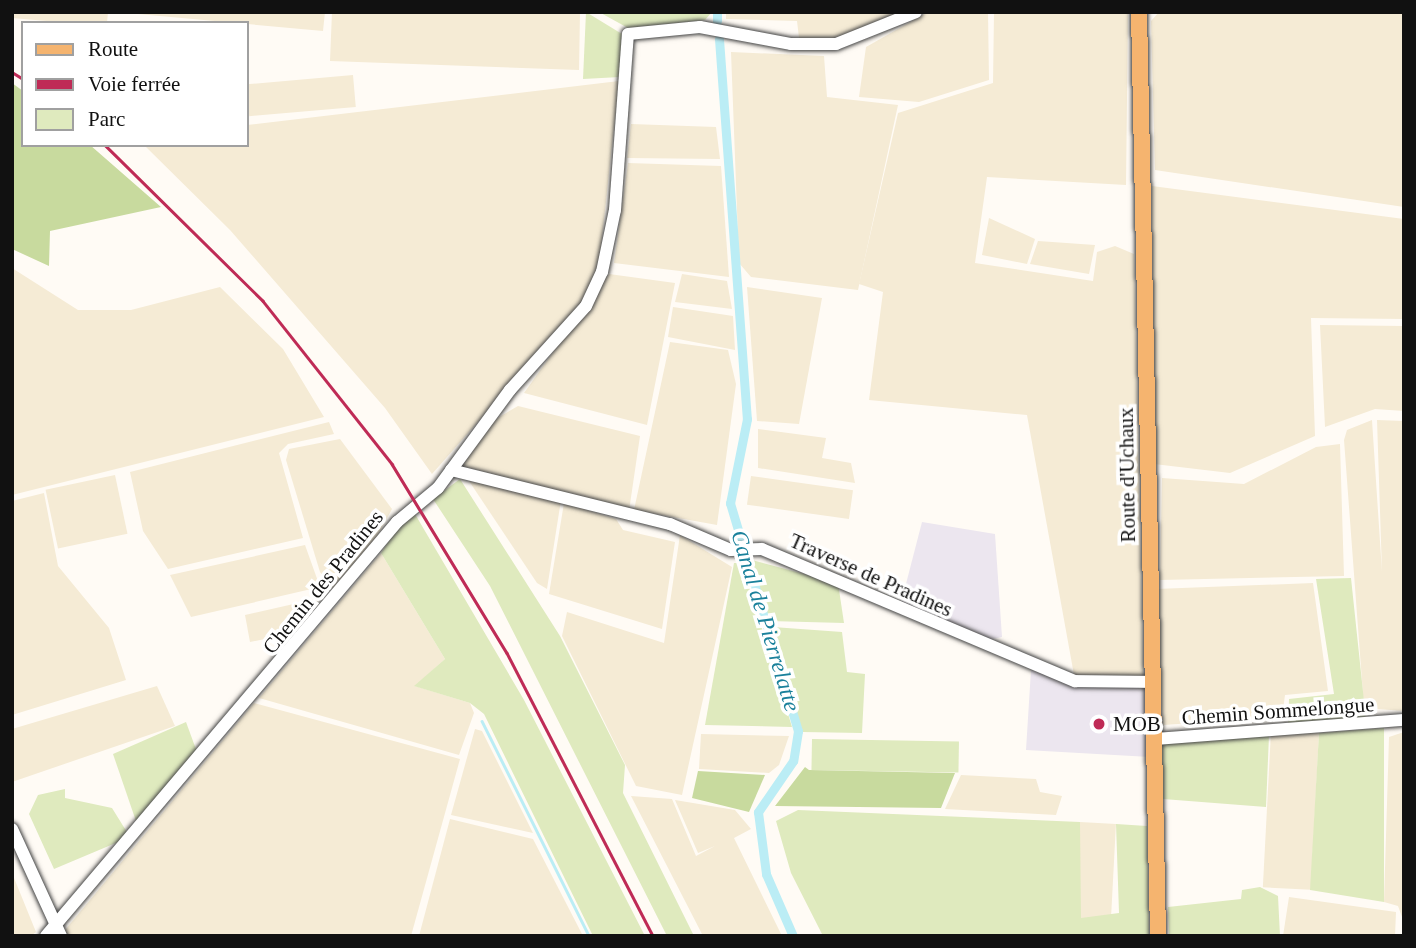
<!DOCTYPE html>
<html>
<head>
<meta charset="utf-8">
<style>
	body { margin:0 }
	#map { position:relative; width:1416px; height:948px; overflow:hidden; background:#fffbf5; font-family:Georgia,serif }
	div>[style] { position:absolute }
	.industrial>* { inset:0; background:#ece6ef }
	.farmland>* { inset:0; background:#f5ebd5; transform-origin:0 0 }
	.green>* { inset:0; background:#dfeabe; transform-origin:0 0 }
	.forest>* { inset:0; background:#c8da9e }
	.stream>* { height:2.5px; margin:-1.25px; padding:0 1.25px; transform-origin:1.25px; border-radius:1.25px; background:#bbedf5 }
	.canal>* { height:9px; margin:-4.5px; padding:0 4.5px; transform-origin:4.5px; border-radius:4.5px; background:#bbedf5 }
	.roads { filter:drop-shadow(0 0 2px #444) drop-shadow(0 0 2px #444) }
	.minor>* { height:12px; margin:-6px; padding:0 6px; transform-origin:6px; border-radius:6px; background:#fff }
	.major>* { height:16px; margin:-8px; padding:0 8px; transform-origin:8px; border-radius:8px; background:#f5b46f }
	.rail>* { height:2.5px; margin:-1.25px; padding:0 1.25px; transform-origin:1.25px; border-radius:1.25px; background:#bf2b56 }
	.dots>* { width:19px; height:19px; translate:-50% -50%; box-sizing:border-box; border:4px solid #fff; border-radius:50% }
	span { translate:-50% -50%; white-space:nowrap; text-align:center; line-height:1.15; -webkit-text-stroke:7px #fff; paint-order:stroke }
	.street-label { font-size:21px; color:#111 }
	.poi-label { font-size:21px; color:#111 }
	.left { translate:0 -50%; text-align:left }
	.water-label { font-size:23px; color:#1a819b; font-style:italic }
	.frame { position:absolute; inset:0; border:14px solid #111; pointer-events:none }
	.legend { position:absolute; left:21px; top:21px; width:228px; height:126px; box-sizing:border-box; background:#fff; border:2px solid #a0a0a0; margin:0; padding:9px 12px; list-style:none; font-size:21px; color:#111 }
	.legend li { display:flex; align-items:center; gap:14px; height:35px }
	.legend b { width:35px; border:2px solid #a0a0a0 }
</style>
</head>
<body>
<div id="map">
	<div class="industrial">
		<div style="clip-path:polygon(922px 522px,995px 534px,1002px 637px,983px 641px,900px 607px)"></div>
		<div style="clip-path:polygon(1031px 670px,1080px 686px,1149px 687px,1150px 757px,1026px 750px)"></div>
	</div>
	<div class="farmland">
		<div style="clip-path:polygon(12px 12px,108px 12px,107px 23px,70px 23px,12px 18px)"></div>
		<div style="clip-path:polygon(116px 12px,325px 12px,323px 31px)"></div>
		<div style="clip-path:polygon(332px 12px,580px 12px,579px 70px,330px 61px)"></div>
		<div style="clip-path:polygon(726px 12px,899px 12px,833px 43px,799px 38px,797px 21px,726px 19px)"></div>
		<div style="clip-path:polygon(928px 12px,988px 12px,989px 80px,919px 102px,859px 97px,866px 47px)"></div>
		<div style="clip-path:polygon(994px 12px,1128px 12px,1126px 185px,987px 177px,975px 263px,1093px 281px,1097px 252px,1115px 246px,1134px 254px,1143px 677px,1074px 675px,1027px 415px,869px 400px,883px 292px,859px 284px,898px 113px,993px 83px)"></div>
		<div style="clip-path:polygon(1159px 12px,1404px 12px,1404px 207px,1155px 170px,1151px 21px)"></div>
		<div style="clip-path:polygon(731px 52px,824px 56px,827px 97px,898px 105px,858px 290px,751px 277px,739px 263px)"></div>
		<div style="left:353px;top:75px;width:32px;height:107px;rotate:85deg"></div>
		<div style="clip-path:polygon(619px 81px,598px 275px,580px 306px,432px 474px,385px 408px,230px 230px,146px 147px,247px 145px,247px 125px)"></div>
		<div style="clip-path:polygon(631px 124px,716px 127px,720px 159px,627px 158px)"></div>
		<div style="clip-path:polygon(628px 163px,721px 166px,729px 277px,614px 263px)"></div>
		<div style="clip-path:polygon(1152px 186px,1404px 219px,1404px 319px,1311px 318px,1315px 436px,1230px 473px,1154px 464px)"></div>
		<div style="clip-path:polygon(989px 218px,1035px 239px,1027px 264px,982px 255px)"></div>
		<div style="clip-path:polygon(1038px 241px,1095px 245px,1089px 274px,1030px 264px)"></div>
		<div style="clip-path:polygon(12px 268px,78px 310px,131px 310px,220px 287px,283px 349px,324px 417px,12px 495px)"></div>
		<div style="clip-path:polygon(609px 274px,675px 283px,647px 425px,524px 393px)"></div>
		<div style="clip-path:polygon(682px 274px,727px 281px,732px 309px,675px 302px)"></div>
		<div style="clip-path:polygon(747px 287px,822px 298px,799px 424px,757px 421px)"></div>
		<div style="clip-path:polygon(673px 307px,733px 316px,735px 350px,668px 337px)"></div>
		<div style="clip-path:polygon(1320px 325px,1404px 326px,1404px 411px,1375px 409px,1325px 427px)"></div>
		<div style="clip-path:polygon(670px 342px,728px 350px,736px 384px,717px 525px,634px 510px)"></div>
		<div style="clip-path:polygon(518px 406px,640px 436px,629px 511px,462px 466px,494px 420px)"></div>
		<div style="clip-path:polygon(1372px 420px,1382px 572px,1377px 420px,1404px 421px,1404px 711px,1364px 708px,1344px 440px,1347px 430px)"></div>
		<div style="clip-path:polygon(329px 422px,334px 434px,288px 444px,279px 453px,303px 538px,168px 569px,143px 531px,130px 472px)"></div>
		<div style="clip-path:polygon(758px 429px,826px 438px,822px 458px,851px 463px,855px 483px,758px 468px)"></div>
		<div style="clip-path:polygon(340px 439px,392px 509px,367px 555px,334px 590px,320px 572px,286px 460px,289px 449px)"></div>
		<div style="clip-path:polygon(1340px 444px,1344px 576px,1160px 580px,1162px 478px,1244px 484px,1316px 447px)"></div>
		<div style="left:115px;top:475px;width:60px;height:71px;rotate:78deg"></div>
		<div style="left:751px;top:476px;width:103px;height:29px;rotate:8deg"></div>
		<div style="clip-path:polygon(469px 481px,561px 500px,547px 589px,537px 583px)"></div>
		<div style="clip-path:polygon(44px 493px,58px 566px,109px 628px,126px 680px,12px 715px,12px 501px)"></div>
		<div style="clip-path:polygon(564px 503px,616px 519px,623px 530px,675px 542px,662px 629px,549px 594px)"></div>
		<div style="clip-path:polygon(680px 535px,732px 567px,682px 795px,636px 786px,562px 636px,567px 612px,664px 643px)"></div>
		<div style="clip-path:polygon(305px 545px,320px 587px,191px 617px,170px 575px)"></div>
		<div style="clip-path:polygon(381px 553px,445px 659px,415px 686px,470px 703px,474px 713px,459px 755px,259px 698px)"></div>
		<div style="clip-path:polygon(1313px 583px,1328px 691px,1285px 695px,1282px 717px,1163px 725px,1156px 589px)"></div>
		<div style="clip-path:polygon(320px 598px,299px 632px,250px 642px,245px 615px)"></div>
		<div style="clip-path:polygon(157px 686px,175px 726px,12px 782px,12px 729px)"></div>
		<div style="clip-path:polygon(254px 703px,460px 759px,411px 936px,68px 936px,65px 930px)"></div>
		<div style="clip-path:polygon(475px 729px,482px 731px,533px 833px,451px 815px)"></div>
		<div style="clip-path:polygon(1404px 732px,1404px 917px,1402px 917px,1398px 906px,1384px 902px,1389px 737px)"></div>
		<div style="left:1319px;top:733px;width:157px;height:48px;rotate:93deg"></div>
		<div style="clip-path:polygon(701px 734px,789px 736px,779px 765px,769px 773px,699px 769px)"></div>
		<div style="clip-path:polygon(961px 775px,1036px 779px,1040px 792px,1062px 796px,1056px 815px,945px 809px)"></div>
		<div style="clip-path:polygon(631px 796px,672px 799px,696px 856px,715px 846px,698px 853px,675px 800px,735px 810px,751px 829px,734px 838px,782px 936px,703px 936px)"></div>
		<div style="clip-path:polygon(450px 819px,533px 839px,583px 936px,419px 936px)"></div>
		<div style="left:1080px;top:822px;width:36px;height:96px;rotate:3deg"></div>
		<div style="clip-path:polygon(12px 873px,36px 932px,31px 936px,12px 936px)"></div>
		<div style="clip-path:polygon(1289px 897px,1396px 912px,1395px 936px,1283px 936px)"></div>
	</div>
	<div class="green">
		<div style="clip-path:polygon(586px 12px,622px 34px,620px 77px,583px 79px)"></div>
		<div style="clip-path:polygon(599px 12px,712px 12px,705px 20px,628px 28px)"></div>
		<div style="clip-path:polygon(460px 479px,560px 636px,625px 765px,623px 793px,694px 936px,667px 936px,490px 586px,433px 499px)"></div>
		<div style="clip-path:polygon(415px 514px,524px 700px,645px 936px,593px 936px,484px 714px,470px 703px,414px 686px,445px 659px,381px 553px,402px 521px)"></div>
		<div style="clip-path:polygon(748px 559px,838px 583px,844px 623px,769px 621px)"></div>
		<div style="clip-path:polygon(734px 563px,742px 563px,792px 727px,705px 725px)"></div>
		<div style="clip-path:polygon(1351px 578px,1366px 720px,1288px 728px,1289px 699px,1334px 694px,1316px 579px)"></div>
		<div style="clip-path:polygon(773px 627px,842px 632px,847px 672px,865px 674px,862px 733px,802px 732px)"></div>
		<div style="clip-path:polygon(186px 722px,197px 752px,138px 827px,113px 754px)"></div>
		<div style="clip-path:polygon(1384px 728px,1384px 902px,1310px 890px,1319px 733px)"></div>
		<div style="clip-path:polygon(1269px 735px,1266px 807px,1163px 799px,1159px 743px)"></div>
		<div style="left:812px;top:739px;width:147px;height:31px;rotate:1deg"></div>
		<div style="clip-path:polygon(65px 789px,65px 798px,112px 808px,130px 837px,54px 869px,29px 814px,38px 795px)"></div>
		<div style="clip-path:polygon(798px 810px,1080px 822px,1081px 918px,1119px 913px,1116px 824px,1147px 826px,1149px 936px,823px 936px,791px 873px,776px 821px)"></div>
		<div style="clip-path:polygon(1260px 887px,1278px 896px,1280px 936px,1169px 936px,1168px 907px,1241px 899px,1242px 890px)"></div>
	</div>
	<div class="forest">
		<div style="clip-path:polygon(12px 83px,23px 91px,23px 145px,90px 145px,161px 207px,50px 231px,49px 266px,12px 249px)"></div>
		<div style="clip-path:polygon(805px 767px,809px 770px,955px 773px,941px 808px,775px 806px)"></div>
		<div style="clip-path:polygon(698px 771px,765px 775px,749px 812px,692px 798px)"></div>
	</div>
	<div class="stream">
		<div style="left:482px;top:721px;width:240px;rotate:63.5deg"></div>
	</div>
	<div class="canal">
		<div style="left:717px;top:12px;width:9px;rotate:90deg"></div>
		<div style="left:719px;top:39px;width:381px;rotate:85.8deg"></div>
		<div style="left:747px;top:419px;width:86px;rotate:101.4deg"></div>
		<div style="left:730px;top:503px;width:238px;rotate:73.4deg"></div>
		<div style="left:798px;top:731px;width:30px;rotate:99deg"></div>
		<div style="left:793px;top:761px;width:62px;rotate:124.5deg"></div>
		<div style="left:758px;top:812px;width:63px;rotate:82.6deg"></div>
		<div style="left:766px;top:874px;width:68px;rotate:66.5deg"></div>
	</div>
	<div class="roads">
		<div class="minor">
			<div style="left:451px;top:470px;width:226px;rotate:13.9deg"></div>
			<div style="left:670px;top:524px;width:66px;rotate:23.1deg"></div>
			<div style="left:731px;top:550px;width:31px;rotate:-2deg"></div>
			<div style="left:762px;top:549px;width:340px;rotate:22.9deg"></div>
			<div style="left:1075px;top:681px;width:78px;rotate:0.7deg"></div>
			<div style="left:1155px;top:739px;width:250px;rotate:-4.4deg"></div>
			<div style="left:12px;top:829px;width:118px;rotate:65.4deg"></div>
			<div style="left:46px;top:936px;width:543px;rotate:-49.71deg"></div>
			<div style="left:397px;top:522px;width:53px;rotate:-39.7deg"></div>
			<div style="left:438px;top:488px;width:122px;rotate:-53.7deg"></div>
			<div style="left:510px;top:390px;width:113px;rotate:-47.9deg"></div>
			<div style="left:586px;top:306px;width:38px;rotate:-65deg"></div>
			<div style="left:602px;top:272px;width:63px;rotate:-78.2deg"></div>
			<div style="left:615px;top:210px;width:176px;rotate:-85.8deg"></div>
			<div style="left:628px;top:34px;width:72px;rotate:-5.6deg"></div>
			<div style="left:700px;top:27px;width:93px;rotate:10.6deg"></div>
			<div style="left:791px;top:44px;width:45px"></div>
			<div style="left:836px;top:44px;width:86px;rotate:-21.8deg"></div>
		</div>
		<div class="major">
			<div style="left:1139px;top:12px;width:924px;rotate:88.82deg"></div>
		</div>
	</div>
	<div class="rail">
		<div style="left:12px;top:72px;width:13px;rotate:32deg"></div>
		<div style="left:105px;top:145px;width:222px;rotate:44.6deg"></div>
		<div style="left:263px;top:301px;width:208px;rotate:51.6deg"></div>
		<div style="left:392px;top:464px;width:221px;rotate:58.7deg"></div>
		<div style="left:507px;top:653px;width:318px;rotate:62.7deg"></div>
	</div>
	<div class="dots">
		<div style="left:1099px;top:724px;background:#bf2b56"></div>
	</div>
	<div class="street-label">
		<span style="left:1127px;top:475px;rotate:-91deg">Route d'Uchaux</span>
		<span style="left:871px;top:575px;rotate:24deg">Traverse de Pradines</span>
		<span style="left:323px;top:582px;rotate:-51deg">Chemin des Pradines</span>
		<span style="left:1278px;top:711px;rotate:-4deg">Chemin Sommelongue</span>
	</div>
	<div class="poi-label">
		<span class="left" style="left:1113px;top:724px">MOB</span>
	</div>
	<div class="water-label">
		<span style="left:765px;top:621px;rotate:73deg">Canal de Pierrelatte</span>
	</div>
	<div class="frame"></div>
	<ul class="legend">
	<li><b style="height:9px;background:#f5b46f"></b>Route</li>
	<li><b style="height:9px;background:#bf2b56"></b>Voie ferrée</li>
	<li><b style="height:19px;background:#dfeabe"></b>Parc</li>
	</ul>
</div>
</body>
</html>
